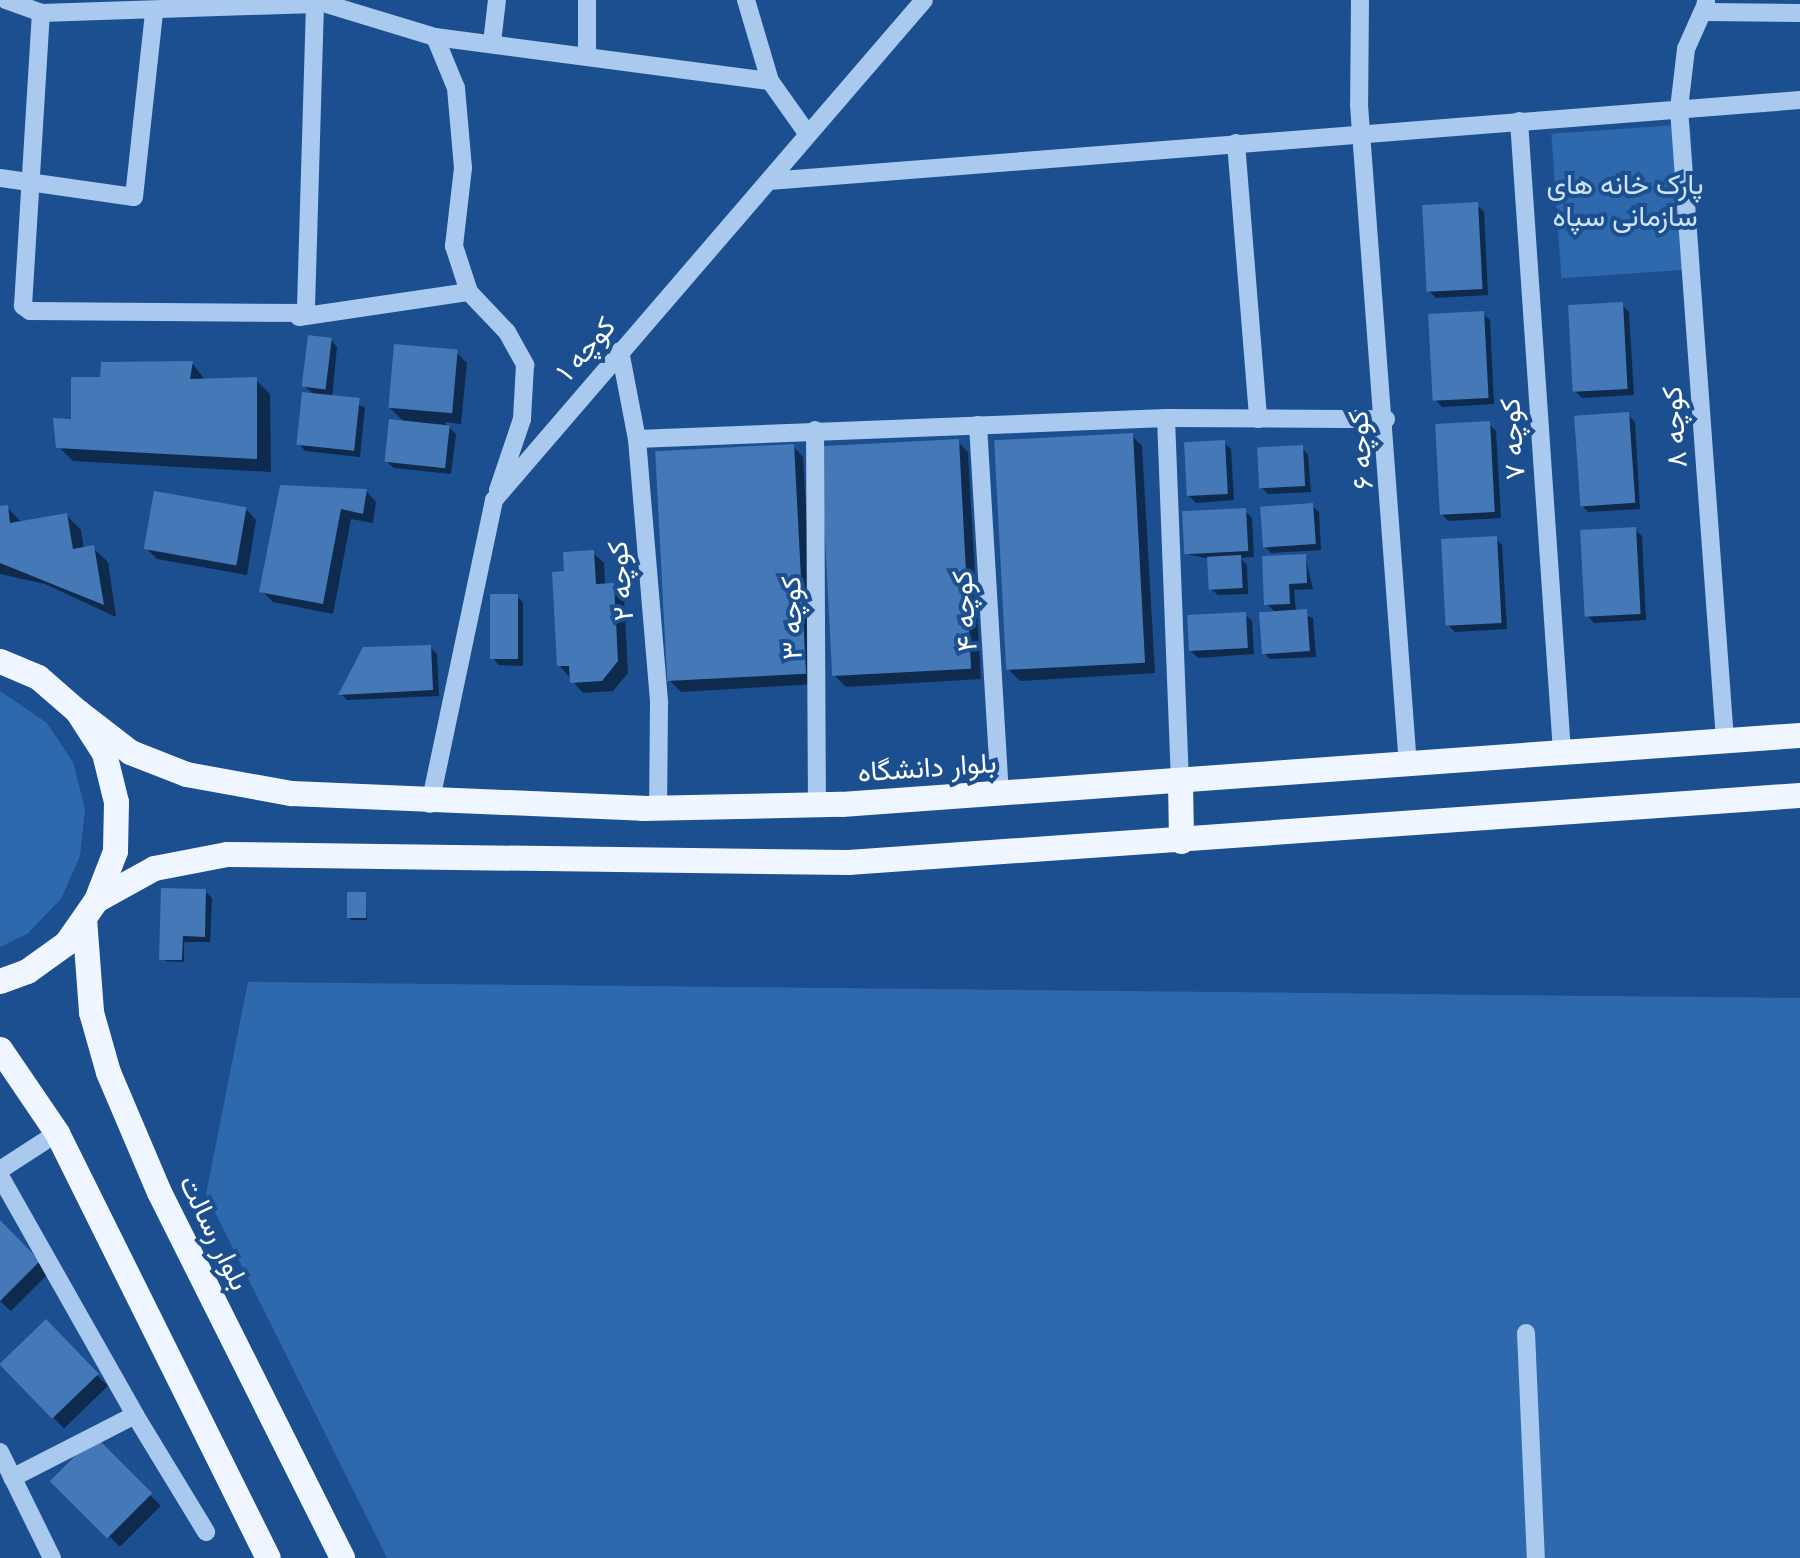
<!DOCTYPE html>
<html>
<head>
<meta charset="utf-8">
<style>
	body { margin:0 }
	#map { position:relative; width:1800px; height:1558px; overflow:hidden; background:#1b4f8f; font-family:"Nunito Sans",Vazirmatn,sans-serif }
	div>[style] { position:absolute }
	.green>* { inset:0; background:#2e69ad; transform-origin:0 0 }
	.shadow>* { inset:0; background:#0007; transform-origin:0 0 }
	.building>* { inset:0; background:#4478b7; transform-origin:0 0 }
	.minor>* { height:18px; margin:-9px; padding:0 9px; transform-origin:9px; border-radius:9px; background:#a9c9ee }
	.major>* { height:25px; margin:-12.5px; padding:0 12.5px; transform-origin:12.5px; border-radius:12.5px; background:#f0f6ff }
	span { translate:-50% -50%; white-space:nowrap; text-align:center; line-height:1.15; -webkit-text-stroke:8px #1b4f8f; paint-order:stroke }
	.park-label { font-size:28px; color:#cfe3fa }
	.street-label { font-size:28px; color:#fff }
</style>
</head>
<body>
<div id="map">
	<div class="green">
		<div style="left:1690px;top:124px;width:145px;height:139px;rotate:86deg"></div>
		<div style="clip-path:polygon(0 691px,47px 723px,73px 762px,85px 809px,80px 856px,61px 899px,27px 934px,0 947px)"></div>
		<div style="clip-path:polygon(248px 982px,1800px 998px,1800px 1558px,387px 1558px,206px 1194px)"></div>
	</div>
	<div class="shadow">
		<div style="clip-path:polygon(1477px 205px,1484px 212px,1488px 295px,1436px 298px,1429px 291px)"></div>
		<div style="clip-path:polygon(1622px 305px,1629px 312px,1634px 395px,1582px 398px,1575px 391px)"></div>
		<div style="clip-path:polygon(1483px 314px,1490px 320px,1494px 404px,1442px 407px,1436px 400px)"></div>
		<div style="clip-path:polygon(331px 340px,337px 347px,332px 398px,365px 407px,360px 457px,305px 451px,299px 444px,315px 396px,305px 386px)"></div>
		<div style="clip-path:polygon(457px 353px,467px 363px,461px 424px,444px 422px,456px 434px,451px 474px,394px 468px,387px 462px,405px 423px,389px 407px)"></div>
		<div style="clip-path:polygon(192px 363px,206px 381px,256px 380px,270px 394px,271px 472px,73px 461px,59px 447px,103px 380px)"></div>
		<div style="clip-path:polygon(1628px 415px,1635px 422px,1640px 509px,1588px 512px,1582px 505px)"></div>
		<div style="clip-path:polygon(1489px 424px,1496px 431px,1501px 518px,1448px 521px,1442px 514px)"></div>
		<div style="clip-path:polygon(1132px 436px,1142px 446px,1155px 673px,1020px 681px,1009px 670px)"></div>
		<div style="clip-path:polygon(958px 442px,968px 452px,981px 679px,846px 687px,835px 676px)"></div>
		<div style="clip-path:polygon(1224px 443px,1231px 449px,1234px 500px,1196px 503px,1189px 496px)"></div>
		<div style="clip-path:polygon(793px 446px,803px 457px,816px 684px,681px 692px,670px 681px)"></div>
		<div style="clip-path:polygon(1302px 448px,1308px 455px,1311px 492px,1268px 494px,1261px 487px)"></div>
		<div style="clip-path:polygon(282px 488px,366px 491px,376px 502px,373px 523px,351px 519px,333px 614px,273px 602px,262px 591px)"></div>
		<div style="clip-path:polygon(1312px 506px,1319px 512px,1321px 550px,1271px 553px,1264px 546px)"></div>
		<div style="clip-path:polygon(7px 507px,22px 523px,67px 516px,81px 530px,84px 549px,93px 548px,108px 562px,116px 617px,45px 584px,0 574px,0 509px)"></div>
		<div style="clip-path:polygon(246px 509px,256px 520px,247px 575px,157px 559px,146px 548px)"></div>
		<div style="clip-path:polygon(1245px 511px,1252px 518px,1254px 557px,1240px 558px,1247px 565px,1248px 594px,1218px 595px,1211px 589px,1210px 559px,1187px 554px)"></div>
		<div style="clip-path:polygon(1635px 530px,1642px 536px,1646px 620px,1594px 623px,1588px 616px)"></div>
		<div style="clip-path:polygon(1496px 539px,1502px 545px,1507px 629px,1455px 632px,1448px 625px)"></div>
		<div style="clip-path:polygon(593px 553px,604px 563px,605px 586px,624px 597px,628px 673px,613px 691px,583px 693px,559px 665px)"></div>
		<div style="clip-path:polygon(1305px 556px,1313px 589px,1294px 590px,1296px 612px,1313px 618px,1316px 657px,1270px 659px,1263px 652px,1276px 613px,1267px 604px)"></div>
		<div style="clip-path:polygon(517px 596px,523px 603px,523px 666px,499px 665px,493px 658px)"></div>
		<div style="clip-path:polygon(1245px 615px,1252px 621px,1254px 654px,1198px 658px,1191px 651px)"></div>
		<div style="clip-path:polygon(430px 647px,437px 654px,439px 696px,347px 700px,341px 694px)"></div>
		<div style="clip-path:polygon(205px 891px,212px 898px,210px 942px,184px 942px,184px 962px,165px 961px)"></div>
		<div style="clip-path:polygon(365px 895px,367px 920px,351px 920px,349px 917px)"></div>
		<div style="clip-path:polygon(0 1223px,49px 1273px,11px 1311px,0 1301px)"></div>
		<div style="left:46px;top:1322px;width:89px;height:61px;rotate:46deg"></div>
		<div style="left:95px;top:1440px;width:93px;height:58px;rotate:45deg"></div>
	</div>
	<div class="building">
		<div style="left:1478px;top:202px;width:87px;height:56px;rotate:87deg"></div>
		<div style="left:1623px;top:302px;width:87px;height:55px;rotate:87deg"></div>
		<div style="left:1484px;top:311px;width:87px;height:56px;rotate:87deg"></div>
		<div style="left:308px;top:335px;width:24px;height:52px;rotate:7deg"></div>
		<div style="left:394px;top:344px;width:64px;height:64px;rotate:5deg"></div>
		<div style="clip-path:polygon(193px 361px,190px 379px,257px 377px,257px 459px,56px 448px,53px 418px,71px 419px,71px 377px,100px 377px,101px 362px)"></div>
		<div style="left:302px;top:392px;width:58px;height:53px;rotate:6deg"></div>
		<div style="left:1629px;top:412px;width:91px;height:55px;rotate:86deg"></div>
		<div style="left:389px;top:419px;width:61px;height:43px;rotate:6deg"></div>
		<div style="left:1490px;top:421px;width:91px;height:55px;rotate:87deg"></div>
		<div style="left:1133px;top:433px;width:230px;height:139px;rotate:87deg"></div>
		<div style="left:959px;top:439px;width:230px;height:139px;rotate:87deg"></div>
		<div style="left:1225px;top:440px;width:54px;height:41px;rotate:87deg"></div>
		<div style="left:794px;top:444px;width:230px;height:139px;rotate:87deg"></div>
		<div style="left:1303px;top:445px;width:41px;height:46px;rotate:87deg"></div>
		<div style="clip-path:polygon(280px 485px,367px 489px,363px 514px,341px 509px,323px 604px,259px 592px)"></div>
		<div style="left:154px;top:491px;width:94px;height:59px;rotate:10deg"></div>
		<div style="left:1313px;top:503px;width:41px;height:53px;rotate:86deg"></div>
		<div style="clip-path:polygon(8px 505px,10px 523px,67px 513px,73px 549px,94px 545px,104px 605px,0 563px,0 506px)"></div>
		<div style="left:1246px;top:508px;width:43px;height:64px;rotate:87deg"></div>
		<div style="left:1636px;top:527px;width:87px;height:56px;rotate:87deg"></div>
		<div style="left:1497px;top:536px;width:87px;height:56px;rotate:87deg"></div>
		<div style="clip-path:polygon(594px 550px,596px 584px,614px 583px,618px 661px,602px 681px,570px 683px,569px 666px,557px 666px,552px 572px,564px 571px,563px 552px)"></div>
		<div style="clip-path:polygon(1306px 554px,1307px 583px,1289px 584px,1290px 604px,1264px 605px,1262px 556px)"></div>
		<div style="left:1241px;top:555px;width:33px;height:34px;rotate:87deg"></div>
		<div style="left:490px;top:594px;width:28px;height:65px"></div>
		<div style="left:1307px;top:609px;width:42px;height:48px;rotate:86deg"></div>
		<div style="left:1246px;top:612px;width:36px;height:59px;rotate:87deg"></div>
		<div style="clip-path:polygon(431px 645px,433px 690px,338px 695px,363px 647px)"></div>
		<div style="clip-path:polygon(161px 888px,206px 889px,205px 937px,183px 936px,182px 960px,159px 960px)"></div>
		<div style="left:347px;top:892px;width:19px;height:26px"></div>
		<div style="clip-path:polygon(0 1220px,40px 1261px,0 1301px)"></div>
		<div style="left:46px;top:1319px;width:76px;height:65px;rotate:46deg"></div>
		<div style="left:95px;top:1436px;width:81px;height:64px;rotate:45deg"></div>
	</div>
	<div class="minor">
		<div style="left:6px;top:0;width:37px;rotate:20deg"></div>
		<div style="left:313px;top:0;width:127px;rotate:16.9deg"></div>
		<div style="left:435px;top:37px;width:338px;rotate:7.5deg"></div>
		<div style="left:770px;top:81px;width:64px;rotate:54.6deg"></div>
		<div style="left:746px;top:0;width:84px;rotate:73.5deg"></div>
		<div style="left:1360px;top:0;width:105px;rotate:90.5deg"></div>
		<div style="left:1359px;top:105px;width:663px;rotate:85.76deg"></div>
		<div style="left:1706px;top:0;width:12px;rotate:95deg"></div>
		<div style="left:1705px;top:12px;width:95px;rotate:0.6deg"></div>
		<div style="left:315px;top:4px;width:309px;rotate:91.7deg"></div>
		<div style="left:306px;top:313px;width:276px;rotate:-179.6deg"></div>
		<div style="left:30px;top:311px;width:9px;rotate:-144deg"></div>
		<div style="left:23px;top:306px;width:294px;rotate:-86.5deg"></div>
		<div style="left:41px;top:13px;width:274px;rotate:-1.9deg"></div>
		<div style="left:1706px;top:4px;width:49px;rotate:114deg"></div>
		<div style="left:1686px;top:49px;width:60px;rotate:96.7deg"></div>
		<div style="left:1679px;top:109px;width:633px;rotate:85.83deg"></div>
		<div style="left:435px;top:37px;width:55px;rotate:67.6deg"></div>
		<div style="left:456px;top:88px;width:80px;rotate:85deg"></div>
		<div style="left:463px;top:168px;width:79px;rotate:96.6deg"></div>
		<div style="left:454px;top:246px;width:48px;rotate:71.9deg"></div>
		<div style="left:469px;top:292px;width:55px;rotate:46.5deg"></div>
		<div style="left:507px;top:332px;width:38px;rotate:61deg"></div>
		<div style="left:525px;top:365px;width:54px;rotate:93.2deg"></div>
		<div style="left:522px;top:419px;width:75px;rotate:108.7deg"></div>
		<div style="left:492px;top:43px;width:43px;rotate:-83.4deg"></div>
		<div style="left:587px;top:54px;width:54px;rotate:-90deg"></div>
		<div style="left:1519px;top:121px;width:632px;rotate:86.1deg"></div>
		<div style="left:1236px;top:143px;width:277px;rotate:85.4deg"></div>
		<div style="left:0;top:178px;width:135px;rotate:8.1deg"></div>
		<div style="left:134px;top:197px;width:186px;rotate:-83.8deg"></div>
		<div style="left:769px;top:181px;width:1034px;rotate:-4.49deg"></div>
		<div style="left:299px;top:317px;width:172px;rotate:-8.4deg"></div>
		<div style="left:620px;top:351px;width:90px;rotate:79.1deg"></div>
		<div style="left:637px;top:439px;width:265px;rotate:85.2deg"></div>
		<div style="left:659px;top:703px;width:105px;rotate:90.5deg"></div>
		<div style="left:1166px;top:418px;width:363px;rotate:87.8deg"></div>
		<div style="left:978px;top:425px;width:369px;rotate:86.6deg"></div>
		<div style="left:815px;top:430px;width:374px;rotate:89.7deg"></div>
		<div style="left:637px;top:439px;width:529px;rotate:-2.27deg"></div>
		<div style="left:1166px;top:418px;width:220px;rotate:0.3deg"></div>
		<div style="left:430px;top:804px;width:311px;rotate:-78.1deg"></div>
		<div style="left:494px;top:500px;width:659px;rotate:-49.3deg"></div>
		<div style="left:0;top:1170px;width:68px;rotate:-33deg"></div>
		<div style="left:0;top:1176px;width:274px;rotate:60.5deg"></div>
		<div style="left:135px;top:1415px;width:138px;rotate:152.9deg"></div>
		<div style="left:1526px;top:1333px;width:225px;rotate:87.5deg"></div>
		<div style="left:135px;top:1415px;width:137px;rotate:58.7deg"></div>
		<div style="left:0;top:1452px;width:118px;rotate:63.9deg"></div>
	</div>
	<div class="major">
		<div style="left:0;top:661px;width:41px;rotate:22.8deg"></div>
		<div style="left:38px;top:677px;width:52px;rotate:41.1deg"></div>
		<div style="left:77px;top:711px;width:50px;rotate:57.3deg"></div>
		<div style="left:104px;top:753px;width:50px;rotate:76.2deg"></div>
		<div style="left:116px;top:802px;width:49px;rotate:91.2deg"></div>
		<div style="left:115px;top:851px;width:53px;rotate:111.2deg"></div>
		<div style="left:96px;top:900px;width:52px;rotate:124.9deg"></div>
		<div style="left:66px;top:943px;width:48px;rotate:144.3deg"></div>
		<div style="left:27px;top:971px;width:29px;rotate:160deg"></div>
		<div style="left:77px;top:711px;width:67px;rotate:37.7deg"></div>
		<div style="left:130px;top:752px;width:60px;rotate:21.4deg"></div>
		<div style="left:186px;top:774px;width:107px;rotate:10.3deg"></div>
		<div style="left:291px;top:793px;width:351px;rotate:2.4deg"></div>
		<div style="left:642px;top:808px;width:199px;rotate:-1.2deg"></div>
		<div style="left:841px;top:804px;width:961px;rotate:-4.12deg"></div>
		<div style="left:1180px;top:781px;width:60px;rotate:89deg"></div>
		<div style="left:96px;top:900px;width:66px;rotate:-28.9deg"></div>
		<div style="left:154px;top:868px;width:74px;rotate:-10.9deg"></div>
		<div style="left:227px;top:854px;width:621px;rotate:0.74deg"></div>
		<div style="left:848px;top:862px;width:954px;rotate:-4.03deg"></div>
		<div style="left:84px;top:918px;width:94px;rotate:85.7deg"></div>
		<div style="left:91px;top:1012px;width:62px;rotate:74.2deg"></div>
		<div style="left:108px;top:1072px;width:130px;rotate:67deg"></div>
		<div style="left:159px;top:1192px;width:409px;rotate:63.4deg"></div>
		<div style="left:0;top:1049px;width:102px;rotate:55.8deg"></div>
		<div style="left:57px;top:1133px;width:474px;rotate:63.6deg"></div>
	</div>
	<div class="park-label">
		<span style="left:1625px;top:201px">پارک خانه های<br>سازمانی سپاه</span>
	</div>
	<div class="street-label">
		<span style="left:586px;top:349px;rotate:-49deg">کوچه ۱</span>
		<span style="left:1675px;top:427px;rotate:-94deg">کوچه ۸</span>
		<span style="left:1513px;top:439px;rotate:-94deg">کوچه ۷</span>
		<span style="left:1361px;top:450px;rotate:-94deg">کوچه ۶</span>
		<span style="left:621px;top:581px;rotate:-95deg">کوچه ۲</span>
		<span style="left:965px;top:611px;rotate:-94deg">کوچه ۴</span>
		<span style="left:792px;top:618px;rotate:-91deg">کوچه ۳</span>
		<span style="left:927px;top:768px;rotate:-4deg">بلوار دانشگاه</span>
		<span style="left:214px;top:1233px;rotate:64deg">بلوار رسالت</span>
	</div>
</div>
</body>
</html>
